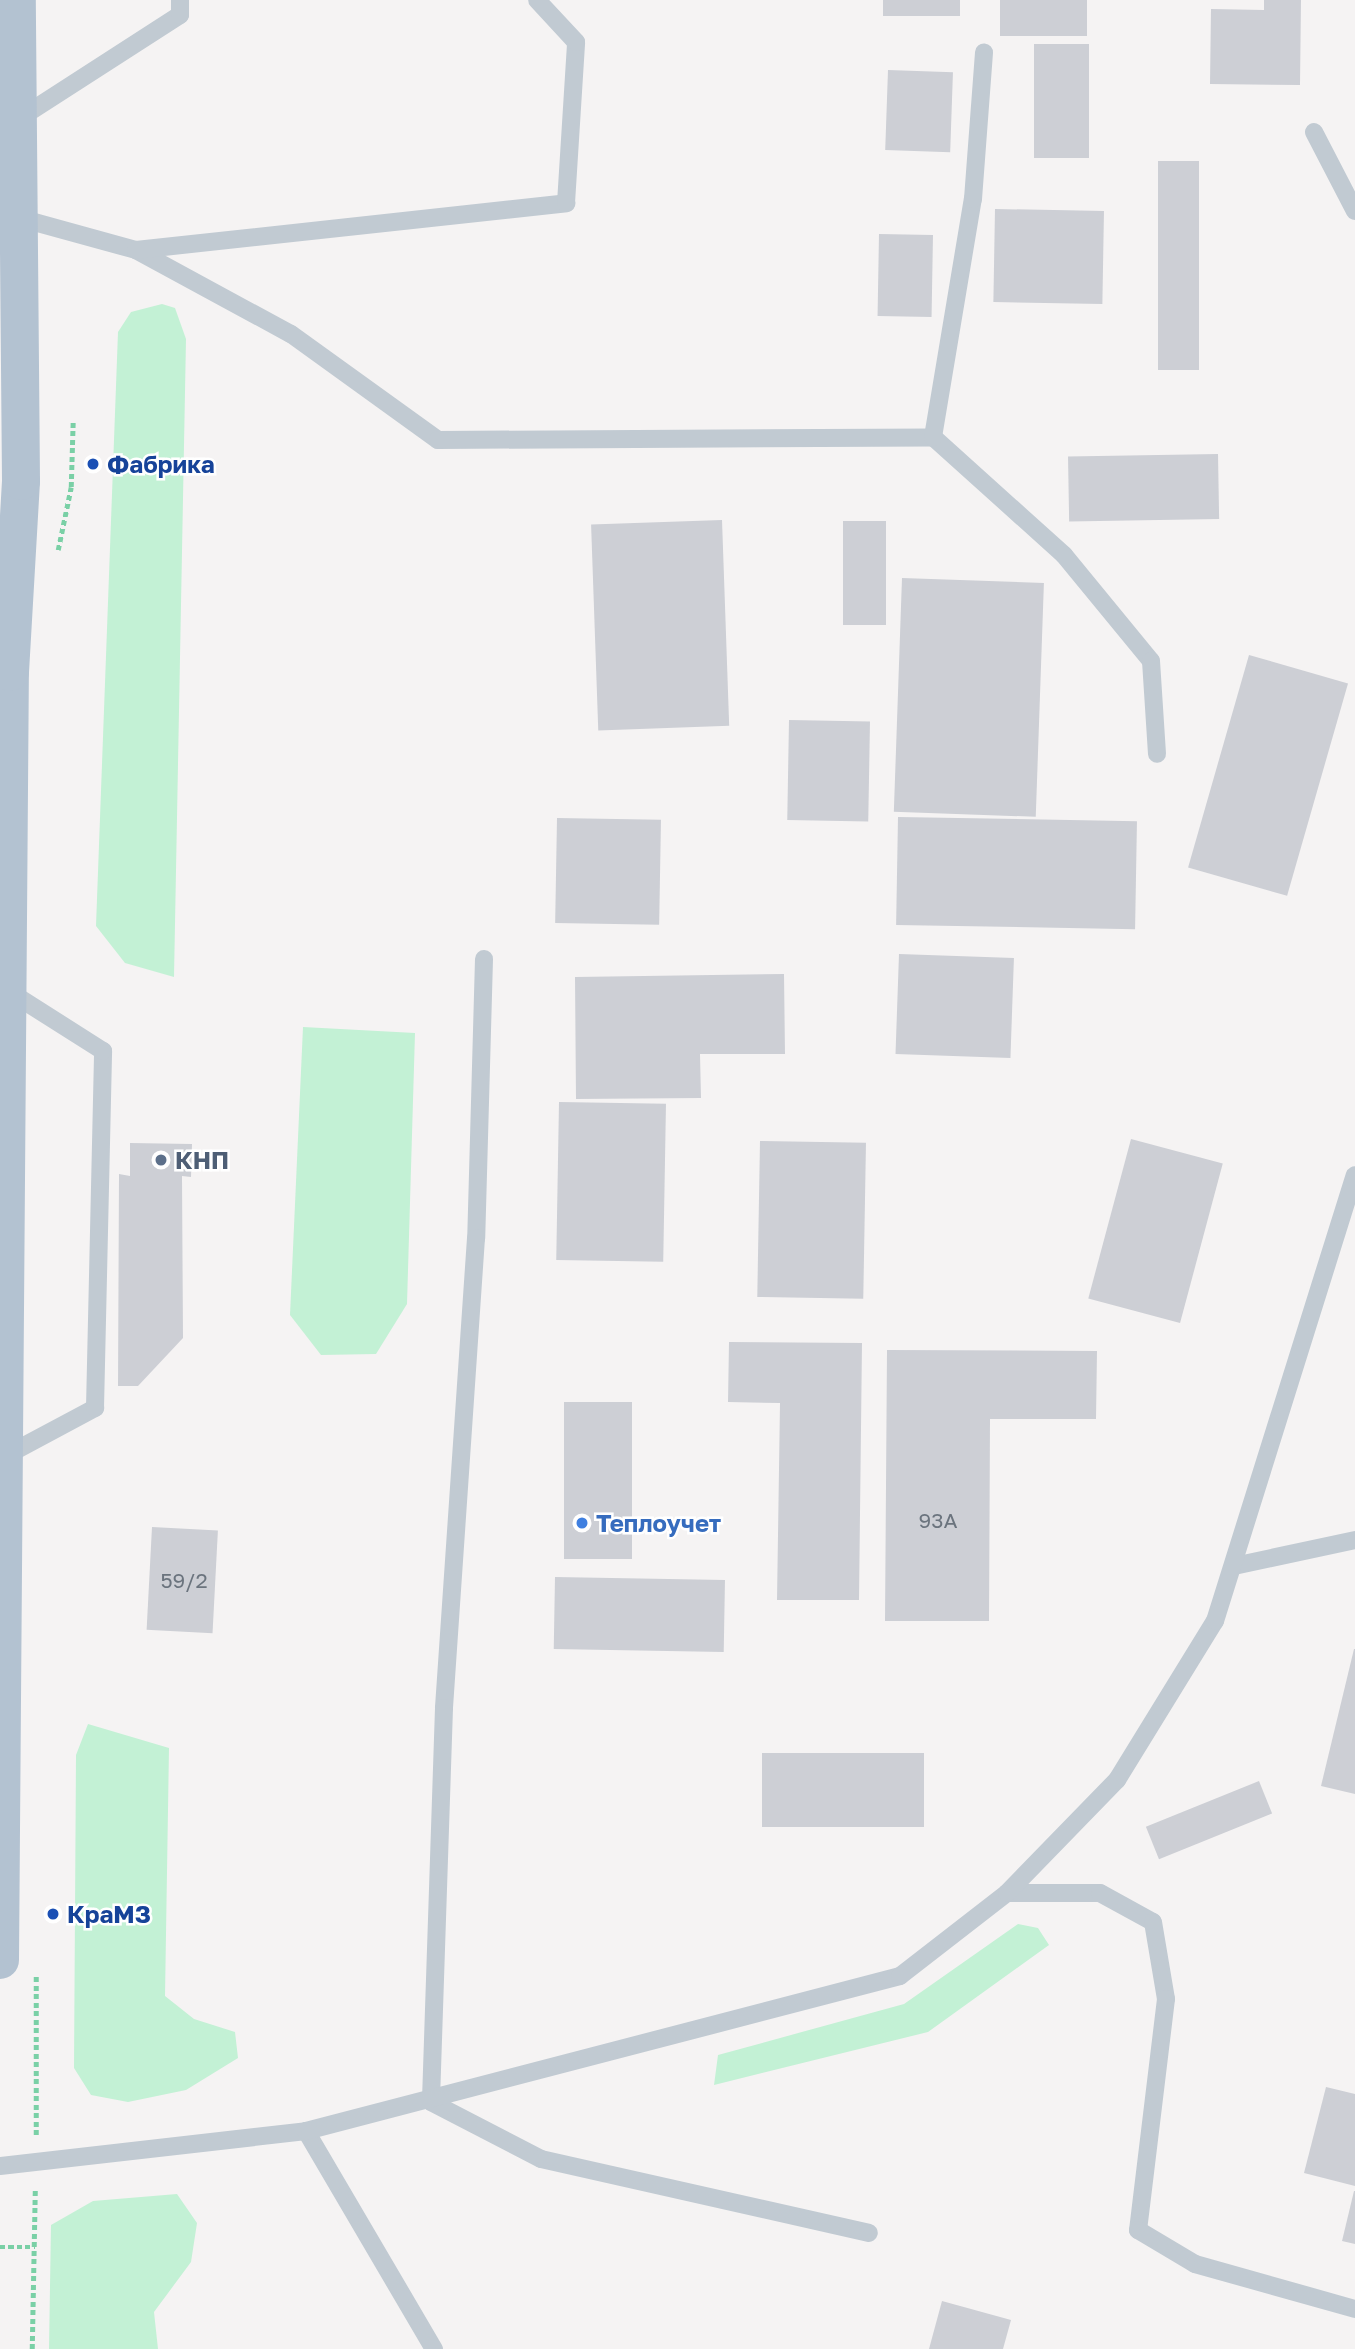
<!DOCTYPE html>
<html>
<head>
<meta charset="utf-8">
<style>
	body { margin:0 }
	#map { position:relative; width:1355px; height:2349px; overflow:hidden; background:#f5f3f3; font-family:"Golos Text",sans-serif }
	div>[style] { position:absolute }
	.green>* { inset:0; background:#c3f1d5 }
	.building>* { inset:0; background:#cdcfd5; transform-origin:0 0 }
	.path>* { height:4.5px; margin-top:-2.25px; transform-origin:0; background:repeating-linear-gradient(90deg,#7ad0a6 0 5px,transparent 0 8.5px) }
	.lane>* { height:18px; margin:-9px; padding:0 9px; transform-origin:9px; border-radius:9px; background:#c1cad2 }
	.primary>* { height:38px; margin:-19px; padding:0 19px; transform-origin:19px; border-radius:19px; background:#b3c2d1 }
	.dots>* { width:19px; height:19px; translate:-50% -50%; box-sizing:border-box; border:4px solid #fff; border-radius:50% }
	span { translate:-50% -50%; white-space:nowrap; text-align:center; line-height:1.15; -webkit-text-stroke:5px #fff; paint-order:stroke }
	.number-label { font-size:21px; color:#6b747e }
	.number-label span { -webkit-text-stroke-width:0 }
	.transit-label { font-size:24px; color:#164399; font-weight:700 }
	.left { translate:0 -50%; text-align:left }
	.service-label { font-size:24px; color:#4e5e75; font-weight:700 }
	.shop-label { font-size:24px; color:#366cbe; font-weight:700 }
</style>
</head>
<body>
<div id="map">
	<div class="green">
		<div style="clip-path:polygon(162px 304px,175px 308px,186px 339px,174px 977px,125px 963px,96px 926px,118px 332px,131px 312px)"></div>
		<div style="clip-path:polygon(303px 1027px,415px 1033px,407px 1304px,376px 1354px,321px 1355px,290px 1315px)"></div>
		<div style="clip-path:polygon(88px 1724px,169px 1748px,165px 1996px,194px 2019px,235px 2032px,238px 2058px,186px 2090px,128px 2102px,91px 2095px,74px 2068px,76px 1755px)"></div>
		<div style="clip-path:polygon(1018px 1924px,1038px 1928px,1049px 1945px,928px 2032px,714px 2085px,718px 2055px,904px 2004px)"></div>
		<div style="clip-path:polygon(177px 2194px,197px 2223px,191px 2262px,154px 2312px,158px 2349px,49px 2349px,51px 2225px,93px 2201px)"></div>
	</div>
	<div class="building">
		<div style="left:883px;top:0;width:77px;height:16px"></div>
		<div style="left:1000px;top:0;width:87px;height:36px"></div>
		<div style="clip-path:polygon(1264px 0,1301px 0,1300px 85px,1210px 84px,1211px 9px,1264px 10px)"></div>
		<div style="left:1034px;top:44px;width:55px;height:114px"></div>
		<div style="left:888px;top:70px;width:65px;height:80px;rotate:2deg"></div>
		<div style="left:1158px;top:161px;width:41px;height:209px"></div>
		<div style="left:995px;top:209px;width:109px;height:93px;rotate:1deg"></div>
		<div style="left:879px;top:234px;width:54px;height:82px;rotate:1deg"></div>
		<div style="left:1218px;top:454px;width:65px;height:150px;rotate:89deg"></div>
		<div style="left:722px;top:520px;width:206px;height:131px;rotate:88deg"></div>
		<div style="left:843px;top:521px;width:43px;height:104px"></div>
		<div style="left:902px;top:578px;width:142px;height:234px;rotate:2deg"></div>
		<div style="left:1249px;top:655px;width:103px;height:221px;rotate:16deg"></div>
		<div style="left:789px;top:720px;width:81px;height:100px;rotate:1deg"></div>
		<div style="left:898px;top:817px;width:239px;height:108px;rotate:1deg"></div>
		<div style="left:557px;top:818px;width:104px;height:105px;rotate:1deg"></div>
		<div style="left:899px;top:954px;width:115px;height:100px;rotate:2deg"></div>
		<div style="clip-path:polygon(784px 974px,785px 1054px,700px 1054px,701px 1098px,576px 1099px,575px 977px)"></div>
		<div style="left:559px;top:1102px;width:107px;height:158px;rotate:1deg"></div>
		<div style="left:1131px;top:1139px;width:95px;height:165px;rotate:15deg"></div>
		<div style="left:760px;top:1141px;width:106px;height:156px;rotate:1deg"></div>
		<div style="clip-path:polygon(130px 1143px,192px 1144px,191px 1177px,182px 1176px,183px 1338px,138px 1386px,118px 1386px,119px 1174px,130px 1176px)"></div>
		<div style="clip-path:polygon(729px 1342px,862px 1343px,859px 1600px,777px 1600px,780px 1403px,728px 1402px)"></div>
		<div style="clip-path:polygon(887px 1350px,1097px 1351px,1096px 1419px,990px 1419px,989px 1621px,885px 1621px)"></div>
		<div style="left:564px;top:1402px;width:68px;height:157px"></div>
		<div style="left:152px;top:1527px;width:66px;height:103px;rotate:3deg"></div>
		<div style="left:555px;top:1577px;width:170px;height:72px;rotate:1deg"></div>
		<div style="clip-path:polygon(1354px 1649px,1355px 1649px,1355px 1794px,1321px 1786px)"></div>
		<div style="left:924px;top:1753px;width:74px;height:162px;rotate:90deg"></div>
		<div style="left:1259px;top:1781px;width:35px;height:122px;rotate:68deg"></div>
		<div style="clip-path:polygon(1326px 2087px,1355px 2094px,1355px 2186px,1304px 2173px)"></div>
		<div style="clip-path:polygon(1354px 2191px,1355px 2191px,1355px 2244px,1342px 2241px)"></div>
		<div style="clip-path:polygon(942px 2301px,1011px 2320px,1003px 2349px,929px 2349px)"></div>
	</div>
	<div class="path">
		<div style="left:58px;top:550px;width:64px;rotate:-78.3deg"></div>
		<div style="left:71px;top:487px;width:68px;rotate:-88.3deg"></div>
		<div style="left:36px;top:2135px;width:160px;rotate:-90deg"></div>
		<div style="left:0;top:2247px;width:35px"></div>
		<div style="left:32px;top:2349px;width:160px;rotate:-88.9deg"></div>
	</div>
	<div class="lane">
		<div style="left:17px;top:120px;width:194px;rotate:-32.8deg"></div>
		<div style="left:180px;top:15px;width:15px;rotate:-90deg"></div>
		<div style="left:1314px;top:132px;width:89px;rotate:62.6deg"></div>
		<div style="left:16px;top:217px;width:124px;rotate:15.4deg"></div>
		<div style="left:136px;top:250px;width:176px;rotate:28.5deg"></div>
		<div style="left:291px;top:334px;width:181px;rotate:35.8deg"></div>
		<div style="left:438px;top:440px;width:495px;rotate:-0.3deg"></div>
		<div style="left:933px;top:437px;width:176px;rotate:42deg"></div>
		<div style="left:1064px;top:555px;width:137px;rotate:50.6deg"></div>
		<div style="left:1151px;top:661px;width:93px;rotate:86.3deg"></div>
		<div style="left:136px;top:250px;width:433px;rotate:-6.2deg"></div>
		<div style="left:566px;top:203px;width:161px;rotate:-86.4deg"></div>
		<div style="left:576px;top:42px;width:57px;rotate:-132.9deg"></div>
		<div style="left:933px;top:437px;width:241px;rotate:-80.5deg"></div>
		<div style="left:973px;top:199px;width:147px;rotate:-85.7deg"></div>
		<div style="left:484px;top:959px;width:279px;rotate:91.6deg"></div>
		<div style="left:476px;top:1238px;width:471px;rotate:93.9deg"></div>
		<div style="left:444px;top:1708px;width:394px;rotate:91.9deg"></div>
		<div style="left:431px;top:2102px;width:124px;rotate:27.4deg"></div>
		<div style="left:541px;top:2159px;width:336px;rotate:12.7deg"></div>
		<div style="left:7px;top:1455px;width:100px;rotate:-28.1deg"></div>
		<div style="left:95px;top:1408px;width:357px;rotate:-88.7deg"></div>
		<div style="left:103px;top:1051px;width:114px;rotate:-147.6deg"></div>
		<div style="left:1234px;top:1566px;width:124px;rotate:-12.1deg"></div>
		<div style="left:1007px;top:1893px;width:93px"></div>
		<div style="left:1100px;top:1893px;width:60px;rotate:28.7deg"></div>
		<div style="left:1153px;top:1922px;width:78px;rotate:80.4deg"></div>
		<div style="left:1166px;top:1999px;width:233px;rotate:96.9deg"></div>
		<div style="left:1138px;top:2230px;width:66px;rotate:30.8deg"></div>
		<div style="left:1195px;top:2264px;width:166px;rotate:15.7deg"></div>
		<div style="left:306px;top:2131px;width:253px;rotate:59.6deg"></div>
		<div style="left:0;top:2166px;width:308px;rotate:-6.5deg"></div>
		<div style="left:306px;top:2131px;width:614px;rotate:-14.62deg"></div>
		<div style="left:900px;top:1976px;width:135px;rotate:-37.8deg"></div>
		<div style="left:1007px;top:1893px;width:158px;rotate:-45.8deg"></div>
		<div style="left:1117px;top:1780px;width:187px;rotate:-58.4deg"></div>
		<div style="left:1215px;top:1621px;width:467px;rotate:-72.6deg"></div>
	</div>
	<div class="primary">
		<div style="left:0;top:1960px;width:1288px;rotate:-89.56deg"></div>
		<div style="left:10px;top:672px;width:191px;rotate:-86.7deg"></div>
		<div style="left:21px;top:481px;width:481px;rotate:-90.5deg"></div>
	</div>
	<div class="dots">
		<div style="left:93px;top:464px;background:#1a4fb4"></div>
		<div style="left:161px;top:1160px;background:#5c6f8a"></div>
		<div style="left:582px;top:1523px;background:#3f7fe0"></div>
		<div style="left:53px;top:1914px;background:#1a4fb4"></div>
	</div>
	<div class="number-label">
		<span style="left:938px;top:1520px">93А</span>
		<span style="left:184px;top:1580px">59/2</span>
	</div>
	<div class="transit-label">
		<span class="left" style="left:107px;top:464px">Фабрика</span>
		<span class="left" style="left:67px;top:1914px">КраМЗ</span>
	</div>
	<div class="service-label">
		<span class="left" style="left:175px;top:1160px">КНП</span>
	</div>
	<div class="shop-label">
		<span class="left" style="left:596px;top:1523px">Теплоучет</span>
	</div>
</div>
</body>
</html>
